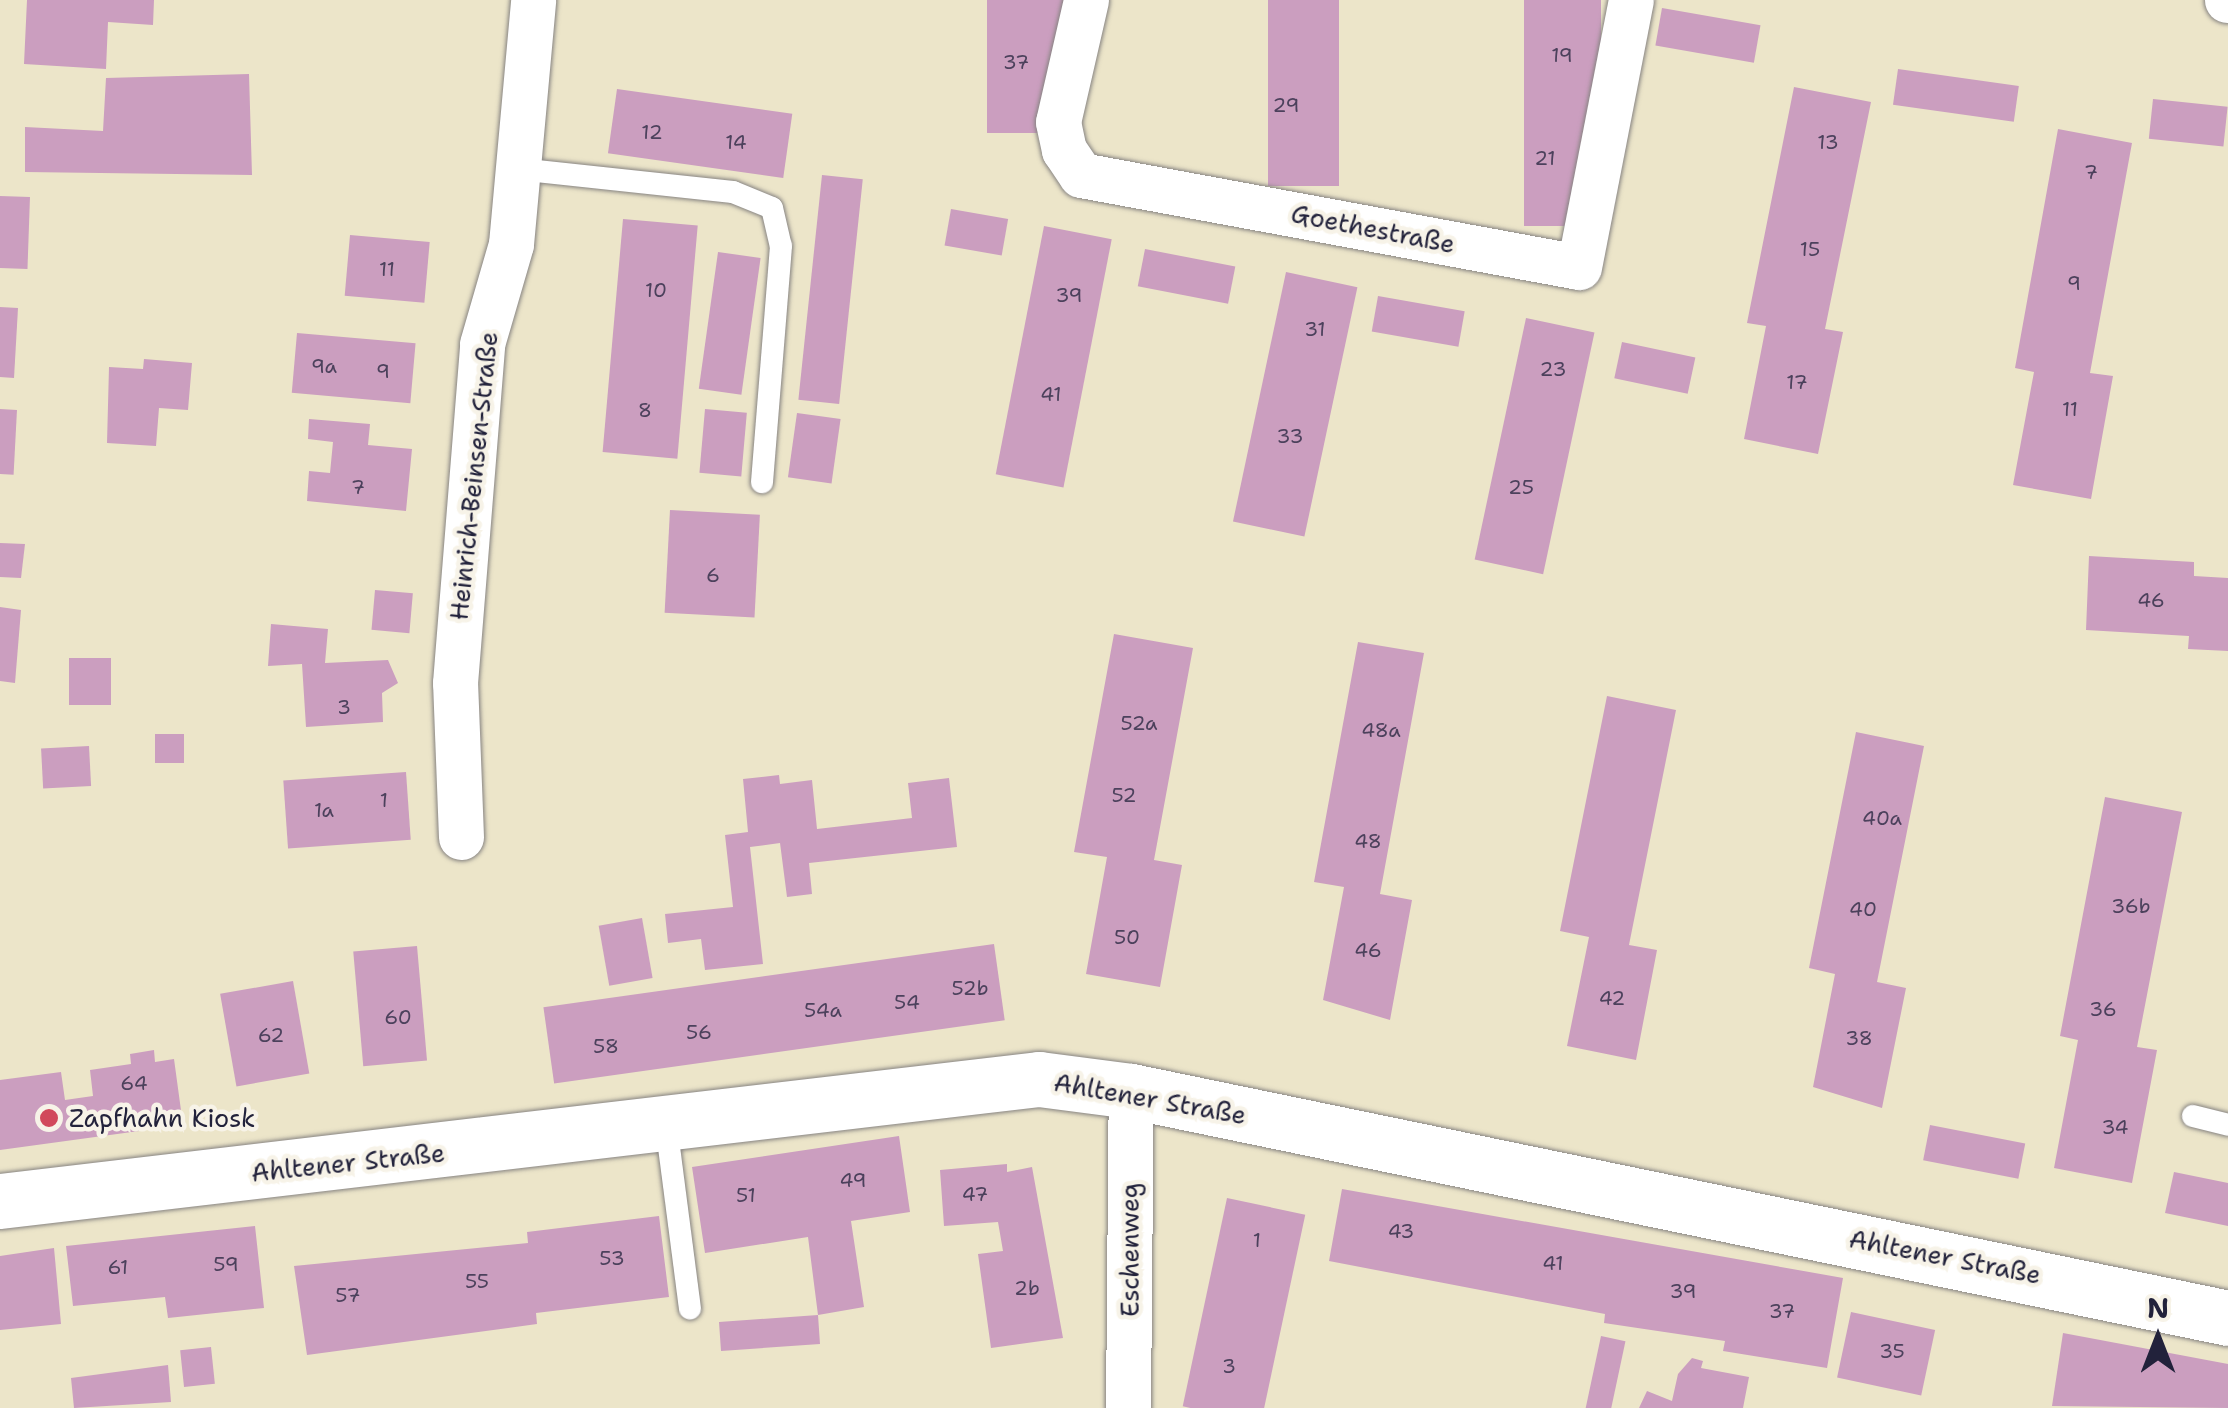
<!DOCTYPE html>
<html>
<head>
<meta charset="utf-8">
<style>
	body { margin:0 }
	#map { position:relative; width:2228px; height:1408px; overflow:hidden; background:#ece5c9; font-family:"Shantell Sans",sans-serif }
	div>[style] { position:absolute }
	.building>* { inset:0; background:#cb9ebf; transform-origin:0 0 }
	.roads { filter:drop-shadow(0 0 2px #878482) drop-shadow(0 0 2px #878482) }
	.lane>* { height:22px; margin:-11px; padding:0 11px; transform-origin:11px; border-radius:11px; background:#fff }
	.street>* { height:45px; margin:-22.5px; padding:0 22.5px; transform-origin:22.5px; border-radius:22.5px; background:#fff }
	.secondary>* { height:55px; margin:-27.5px; padding:0 27.5px; transform-origin:27.5px; border-radius:27.5px; background:#fff }
	.dots>* { width:28px; height:28px; translate:-50% -50%; box-sizing:border-box; border:5px solid #f7f3e8; border-radius:50% }
	span { translate:-50% -50%; white-space:nowrap; text-align:center; line-height:1.15; -webkit-text-stroke:9px #f7f3e8; paint-order:stroke }
	.number-label { font-size:20px; color:#4c415c }
	.number-label span { -webkit-text-stroke-width:0 }
	.street-label { font-size:25px; color:#22223b }
	.poi-label { font-size:25px; color:#22223b }
	.left { translate:0 -50%; text-align:left }
	.north { position:absolute; left:2108px; top:1288px; width:100px; height:100px; -webkit-text-stroke:8px #f7f3e8; paint-order:stroke; rotate:0deg; font-size:28px; font-weight:700; line-height:40px; text-align:center; color:#22223b }
	.north::after { content:''; display:block; margin:auto; width:35px; height:45px; background:#22223b; clip-path:polygon(50% 0,100% 100%,50% 72%,0 100%) }
</style>
</head>
<body>
<div id="map">
	<div class="building">
		<div style="clip-path:polygon(27px 0,154px 0,153px 25px,108px 22px,106px 69px,24px 64px)"></div>
		<div style="left:987px;top:0;width:79px;height:133px"></div>
		<div style="left:1268px;top:0;width:71px;height:186px"></div>
		<div style="left:1524px;top:0;width:77px;height:226px"></div>
		<div style="left:1662px;top:8px;width:100px;height:38px;rotate:10deg"></div>
		<div style="left:1898px;top:69px;width:122px;height:36px;rotate:8deg"></div>
		<div style="clip-path:polygon(249px 74px,252px 175px,25px 172px,25px 127px,103px 131px,106px 78px)"></div>
		<div style="clip-path:polygon(1794px 87px,1871px 102px,1825px 329px,1843px 332px,1818px 454px,1744px 439px,1766px 326px,1747px 323px)"></div>
		<div style="left:617px;top:89px;width:177px;height:65px;rotate:8deg"></div>
		<div style="left:2153px;top:99px;width:75px;height:40px;rotate:6deg"></div>
		<div style="clip-path:polygon(2058px 129px,2132px 143px,2090px 373px,2113px 376px,2091px 499px,2013px 485px,2034px 372px,2015px 368px)"></div>
		<div style="left:822px;top:175px;width:41px;height:226px;rotate:6deg"></div>
		<div style="left:0;top:196px;width:30px;height:72px;rotate:2deg"></div>
		<div style="left:951px;top:209px;width:58px;height:37px;rotate:10deg"></div>
		<div style="left:623px;top:219px;width:75px;height:234px;rotate:5deg"></div>
		<div style="left:1044px;top:226px;width:69px;height:253px;rotate:11deg"></div>
		<div style="left:350px;top:235px;width:80px;height:61px;rotate:5deg"></div>
		<div style="left:1145px;top:249px;width:92px;height:38px;rotate:11deg"></div>
		<div style="left:718px;top:252px;width:43px;height:138px;rotate:8deg"></div>
		<div style="left:1286px;top:272px;width:73px;height:255px;rotate:12deg"></div>
		<div style="left:1378px;top:296px;width:88px;height:36px;rotate:10deg"></div>
		<div style="clip-path:polygon(0 307px,18px 308px,14px 378px,0 377px)"></div>
		<div style="left:1526px;top:318px;width:70px;height:247px;rotate:12deg"></div>
		<div style="left:297px;top:333px;width:119px;height:60px;rotate:5deg"></div>
		<div style="left:1622px;top:342px;width:75px;height:37px;rotate:12deg"></div>
		<div style="clip-path:polygon(144px 359px,192px 363px,188px 410px,159px 408px,156px 446px,107px 443px,109px 367px,143px 369px)"></div>
		<div style="left:0;top:409px;width:17px;height:65px;rotate:3deg"></div>
		<div style="left:705px;top:409px;width:42px;height:64px;rotate:5deg"></div>
		<div style="left:797px;top:413px;width:44px;height:65px;rotate:8deg"></div>
		<div style="clip-path:polygon(309px 419px,370px 424px,368px 445px,412px 449px,406px 511px,307px 501px,309px 471px,330px 473px,333px 442px,308px 439px)"></div>
		<div style="left:670px;top:510px;width:90px;height:103px;rotate:3deg"></div>
		<div style="clip-path:polygon(0 543px,25px 544px,21px 578px,0 577px)"></div>
		<div style="clip-path:polygon(2089px 556px,2194px 562px,2194px 576px,2228px 578px,2228px 651px,2188px 649px,2189px 636px,2086px 630px)"></div>
		<div style="left:375px;top:590px;width:38px;height:40px;rotate:5deg"></div>
		<div style="clip-path:polygon(0 607px,21px 610px,15px 683px,0 681px)"></div>
		<div style="clip-path:polygon(271px 624px,328px 629px,325px 663px,388px 660px,398px 683px,382px 693px,383px 722px,306px 727px,302px 664px,268px 666px)"></div>
		<div style="clip-path:polygon(1114px 634px,1193px 648px,1154px 860px,1182px 865px,1160px 987px,1086px 974px,1107px 857px,1074px 852px)"></div>
		<div style="clip-path:polygon(1358px 642px,1424px 653px,1380px 894px,1412px 900px,1390px 1020px,1323px 1000px,1344px 887px,1314px 882px)"></div>
		<div style="left:69px;top:658px;width:42px;height:47px"></div>
		<div style="clip-path:polygon(1607px 696px,1676px 710px,1629px 945px,1657px 950px,1636px 1060px,1567px 1046px,1589px 937px,1560px 931px)"></div>
		<div style="clip-path:polygon(1856px 732px,1924px 746px,1877px 982px,1906px 988px,1882px 1108px,1813px 1087px,1835px 974px,1809px 968px)"></div>
		<div style="left:155px;top:734px;width:29px;height:29px"></div>
		<div style="left:89px;top:746px;width:40px;height:48px;rotate:87deg"></div>
		<div style="left:406px;top:772px;width:68px;height:123px;rotate:86deg"></div>
		<div style="clip-path:polygon(779px 775px,780px 784px,812px 780px,817px 829px,912px 818px,908px 783px,949px 778px,957px 847px,809px 863px,812px 894px,787px 897px,780px 843px,750px 847px,763px 964px,705px 970px,701px 939px,668px 943px,665px 914px,733px 907px,725px 835px,748px 832px,743px 779px)"></div>
		<div style="clip-path:polygon(2105px 797px,2182px 812px,2137px 1047px,2157px 1050px,2132px 1183px,2054px 1168px,2078px 1040px,2060px 1036px)"></div>
		<div style="left:642px;top:918px;width:61px;height:44px;rotate:80deg"></div>
		<div style="left:994px;top:944px;width:77px;height:455px;rotate:82deg"></div>
		<div style="left:417px;top:946px;width:115px;height:64px;rotate:85deg"></div>
		<div style="left:293px;top:981px;width:94px;height:74px;rotate:80deg"></div>
		<div style="clip-path:polygon(154px 1050px,155px 1062px,174px 1059px,183px 1125px,0 1150px,0 1080px,61px 1072px,65px 1100px,93px 1096px,90px 1070px,131px 1064px,130px 1054px)"></div>
		<div style="left:1930px;top:1125px;width:97px;height:36px;rotate:11deg"></div>
		<div style="clip-path:polygon(899px 1136px,910px 1212px,851px 1221px,864px 1307px,818px 1315px,820px 1344px,721px 1351px,719px 1322px,818px 1315px,808px 1237px,705px 1253px,692px 1167px)"></div>
		<div style="clip-path:polygon(1007px 1164px,1007px 1172px,1032px 1167px,1063px 1338px,991px 1348px,978px 1254px,1003px 1251px,998px 1222px,944px 1226px,940px 1170px)"></div>
		<div style="clip-path:polygon(2174px 1172px,2228px 1183px,2228px 1226px,2165px 1213px)"></div>
		<div style="clip-path:polygon(1342px 1189px,1843px 1278px,1827px 1368px,1723px 1351px,1725px 1341px,1604px 1323px,1605px 1314px,1329px 1261px)"></div>
		<div style="left:1227px;top:1198px;width:80px;height:213px;rotate:12deg"></div>
		<div style="clip-path:polygon(659px 1216px,669px 1297px,536px 1313px,537px 1324px,307px 1355px,294px 1266px,528px 1243px,527px 1232px)"></div>
		<div style="clip-path:polygon(255px 1226px,264px 1308px,168px 1318px,165px 1297px,73px 1306px,66px 1246px)"></div>
		<div style="clip-path:polygon(54px 1248px,61px 1324px,0 1330px,0 1256px)"></div>
		<div style="left:1851px;top:1312px;width:86px;height:67px;rotate:12deg"></div>
		<div style="clip-path:polygon(2063px 1333px,2228px 1364px,2228px 1408px,2052px 1406px)"></div>
		<div style="left:1601px;top:1336px;width:25px;height:74px;rotate:12deg"></div>
		<div style="left:211px;top:1347px;width:37px;height:31px;rotate:84deg"></div>
		<div style="clip-path:polygon(1692px 1358px,1703px 1361px,1701px 1368px,1749px 1377px,1743px 1408px,1639px 1408px,1647px 1391px,1672px 1401px,1678px 1374px)"></div>
		<div style="clip-path:polygon(168px 1365px,171px 1402px,74px 1408px,71px 1378px)"></div>
	</div>
	<div class="roads">
		<div class="lane">
			<div style="left:518px;top:169px;width:216px;rotate:6.1deg"></div>
			<div style="left:733px;top:192px;width:42px;rotate:22.3deg"></div>
			<div style="left:772px;top:208px;width:39px;rotate:77deg"></div>
			<div style="left:781px;top:246px;width:237px;rotate:94.6deg"></div>
			<div style="left:2193px;top:1116px;width:36px;rotate:14deg"></div>
			<div style="left:666px;top:1124px;width:186px;rotate:82.6deg"></div>
		</div>
		<div class="street">
			<div style="left:1086px;top:0;width:125px;rotate:102.9deg"></div>
			<div style="left:1058px;top:122px;width:29px;rotate:78deg"></div>
			<div style="left:1064px;top:150px;width:30px;rotate:56deg"></div>
			<div style="left:1081px;top:175px;width:506px;rotate:10.47deg"></div>
			<div style="left:1579px;top:267px;width:272px;rotate:-79deg"></div>
			<div style="left:2227px;top:0;width:1px"></div>
			<div style="left:461px;top:837px;width:154px;rotate:-92.2deg"></div>
			<div style="left:455px;top:683px;width:340px;rotate:-85.4deg"></div>
			<div style="left:482px;top:344px;width:104px;rotate:-73.8deg"></div>
			<div style="left:511px;top:244px;width:245px;rotate:-84.8deg"></div>
			<div style="left:1128px;top:1408px;width:317px;rotate:-89.5deg"></div>
		</div>
		<div class="secondary">
			<div style="left:0;top:1201px;width:1046px;rotate:-6.7deg"></div>
			<div style="left:1039px;top:1079px;width:93px;rotate:7.4deg"></div>
			<div style="left:1131px;top:1091px;width:1120px;rotate:11.69deg"></div>
		</div>
	</div>
	<div class="dots">
		<div style="left:49px;top:1118px;background:#d1495b"></div>
	</div>
	<div class="number-label">
		<span style="left:1562px;top:55px">19</span>
		<span style="left:1016px;top:62px">37</span>
		<span style="left:1286px;top:105px">29</span>
		<span style="left:652px;top:132px">12</span>
		<span style="left:736px;top:142px">14</span>
		<span style="left:1828px;top:142px">13</span>
		<span style="left:1545px;top:158px">21</span>
		<span style="left:2091px;top:172px">7</span>
		<span style="left:1810px;top:249px">15</span>
		<span style="left:387px;top:269px">11</span>
		<span style="left:2074px;top:283px">9</span>
		<span style="left:656px;top:290px">10</span>
		<span style="left:1069px;top:295px">39</span>
		<span style="left:1315px;top:329px">31</span>
		<span style="left:324px;top:366px">9a</span>
		<span style="left:1553px;top:369px">23</span>
		<span style="left:383px;top:371px">9</span>
		<span style="left:1797px;top:382px">17</span>
		<span style="left:1051px;top:394px">41</span>
		<span style="left:2070px;top:409px">11</span>
		<span style="left:645px;top:410px">8</span>
		<span style="left:1290px;top:436px">33</span>
		<span style="left:358px;top:487px">7</span>
		<span style="left:1521px;top:487px">25</span>
		<span style="left:713px;top:575px">6</span>
		<span style="left:2151px;top:600px">46</span>
		<span style="left:344px;top:707px">3</span>
		<span style="left:1139px;top:723px">52a</span>
		<span style="left:1381px;top:730px">48a</span>
		<span style="left:1124px;top:795px">52</span>
		<span style="left:384px;top:800px">1</span>
		<span style="left:324px;top:810px">1a</span>
		<span style="left:1882px;top:818px">40a</span>
		<span style="left:1368px;top:841px">48</span>
		<span style="left:2131px;top:906px">36b</span>
		<span style="left:1863px;top:909px">40</span>
		<span style="left:1127px;top:937px">50</span>
		<span style="left:1368px;top:950px">46</span>
		<span style="left:970px;top:988px">52b</span>
		<span style="left:1612px;top:998px">42</span>
		<span style="left:907px;top:1002px">54</span>
		<span style="left:2103px;top:1009px">36</span>
		<span style="left:823px;top:1010px">54a</span>
		<span style="left:398px;top:1017px">60</span>
		<span style="left:699px;top:1032px">56</span>
		<span style="left:271px;top:1035px">62</span>
		<span style="left:1859px;top:1038px">38</span>
		<span style="left:606px;top:1046px">58</span>
		<span style="left:134px;top:1083px">64</span>
		<span style="left:2115px;top:1127px">34</span>
		<span style="left:853px;top:1180px">49</span>
		<span style="left:975px;top:1194px">47</span>
		<span style="left:746px;top:1195px">51</span>
		<span style="left:1401px;top:1231px">43</span>
		<span style="left:1257px;top:1240px">1</span>
		<span style="left:612px;top:1258px">53</span>
		<span style="left:1553px;top:1263px">41</span>
		<span style="left:226px;top:1264px">59</span>
		<span style="left:118px;top:1267px">61</span>
		<span style="left:477px;top:1281px">55</span>
		<span style="left:1027px;top:1288px">2b</span>
		<span style="left:1683px;top:1291px">39</span>
		<span style="left:348px;top:1295px">57</span>
		<span style="left:1782px;top:1311px">37</span>
		<span style="left:1892px;top:1351px">35</span>
		<span style="left:1229px;top:1366px">3</span>
	</div>
	<div class="street-label">
		<span style="left:1373px;top:229px;rotate:11deg">Goethestraße</span>
		<span style="left:474px;top:476px;rotate:-84deg">Heinrich-Beinsen-Straße</span>
		<span style="left:1150px;top:1099px;rotate:10deg">Ahltener Straße</span>
		<span style="left:348px;top:1163px;rotate:-6deg">Ahltener Straße</span>
		<span style="left:1130px;top:1250px;rotate:-90deg">Eschenweg</span>
		<span style="left:1945px;top:1257px;rotate:11deg">Ahltener Straße</span>
	</div>
	<div class="poi-label">
		<span class="left" style="left:69px;top:1118px">Zapfhahn Kiosk</span>
	</div>
	<div class="north">N</div>
</div>
</body>
</html>
